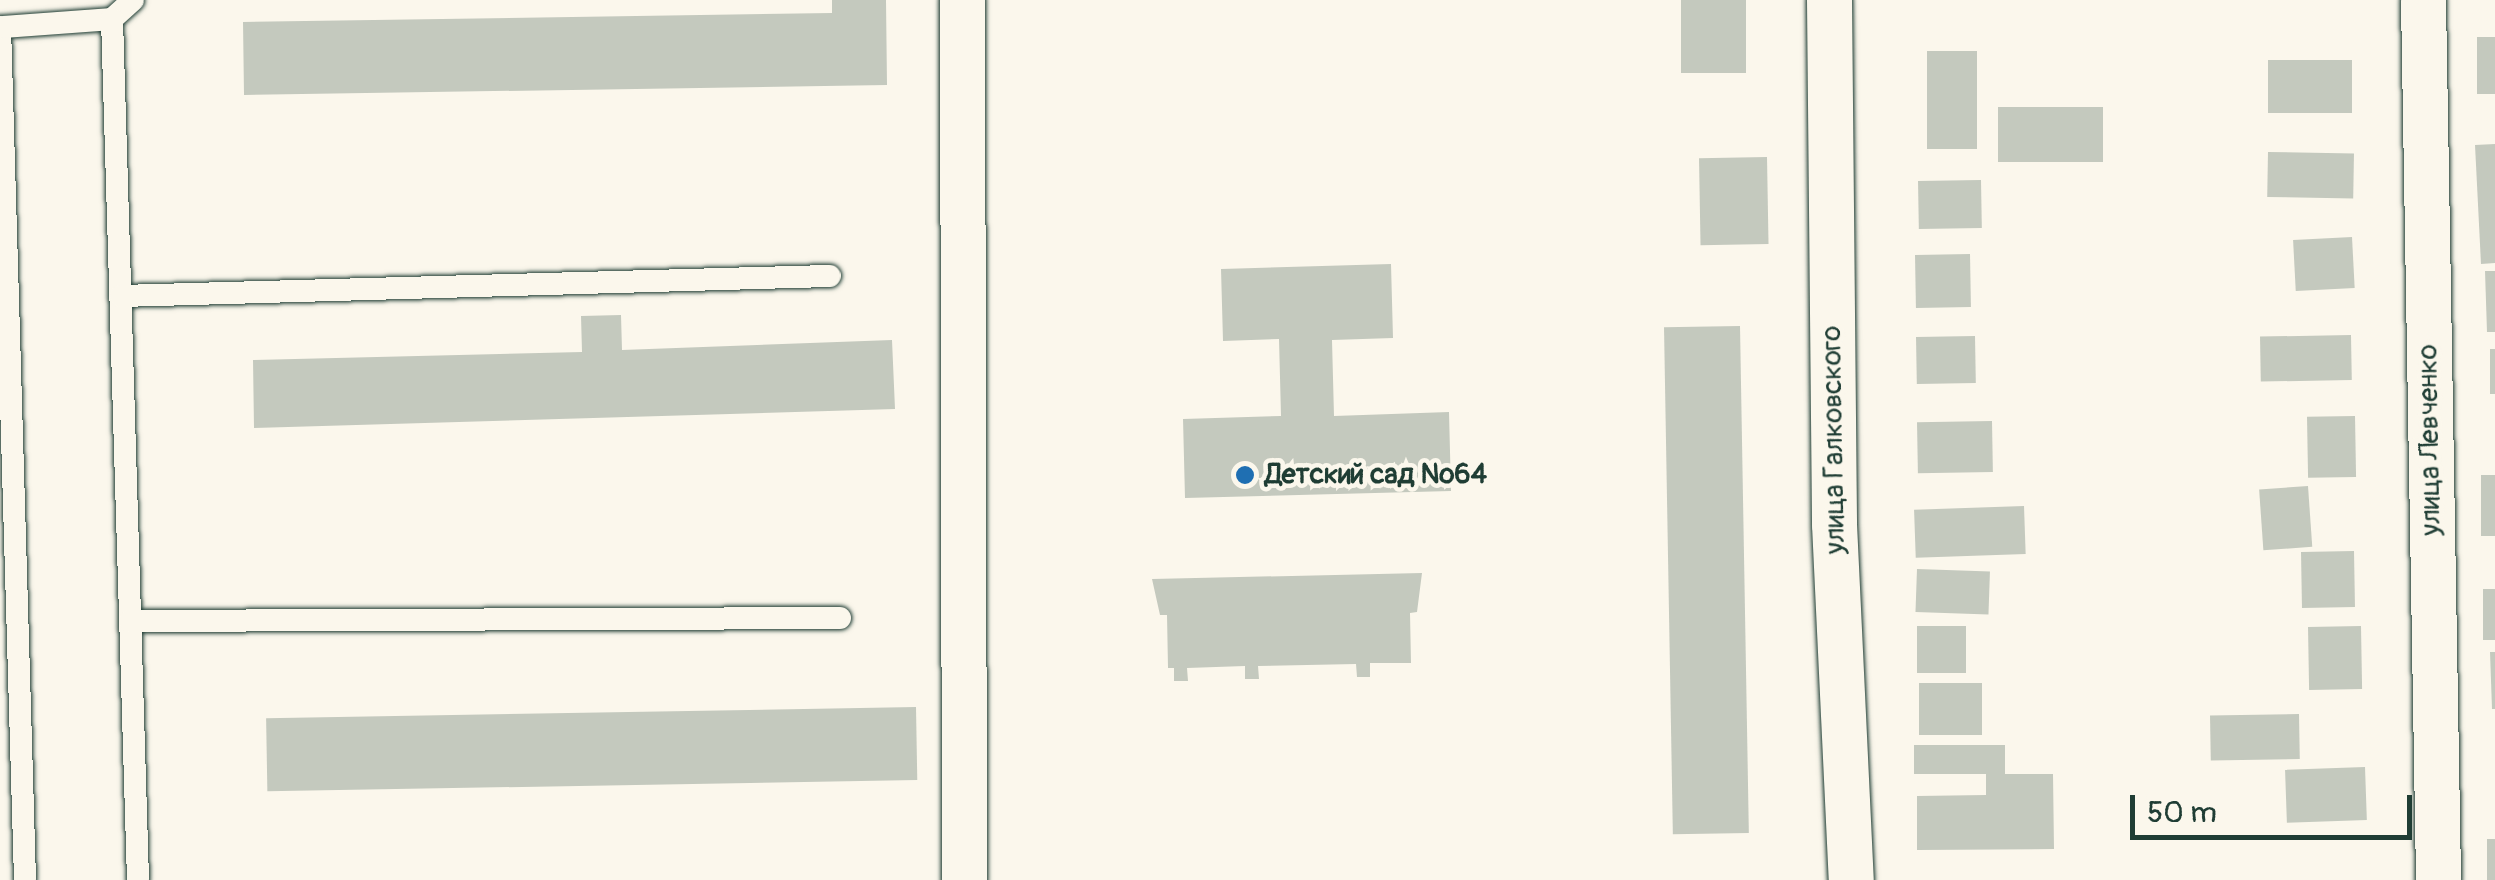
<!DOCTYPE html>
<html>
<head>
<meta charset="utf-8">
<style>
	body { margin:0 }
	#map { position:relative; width:2495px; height:880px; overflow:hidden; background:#fbf7ec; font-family:Pangolin,sans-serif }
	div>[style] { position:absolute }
	.building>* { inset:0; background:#c4c9be; transform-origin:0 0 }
	.roads { filter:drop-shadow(0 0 2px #1f3d34) drop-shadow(0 0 2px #1f3d34) }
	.lane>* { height:22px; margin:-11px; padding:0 11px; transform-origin:11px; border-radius:11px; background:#fbf7ec }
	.street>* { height:45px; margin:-22.5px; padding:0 22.5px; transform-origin:22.5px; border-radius:22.5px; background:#fbf7ec }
	.dots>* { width:28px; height:28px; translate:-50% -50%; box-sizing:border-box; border:5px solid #fbf7ec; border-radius:50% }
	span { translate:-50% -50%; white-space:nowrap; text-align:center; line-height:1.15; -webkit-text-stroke:9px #fbf7ec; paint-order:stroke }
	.street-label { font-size:28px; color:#1f3d34 }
	.poi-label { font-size:28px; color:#1f3d34; font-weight:700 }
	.left { translate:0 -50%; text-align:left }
	.scale { position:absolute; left:2130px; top:795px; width:282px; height:45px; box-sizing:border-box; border:5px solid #1f3d34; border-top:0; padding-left:12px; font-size:30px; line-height:35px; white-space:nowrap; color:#1f3d34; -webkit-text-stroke:8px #fbf7ec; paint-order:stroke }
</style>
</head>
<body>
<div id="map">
	<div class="building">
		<div style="clip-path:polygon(832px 0,886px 0,887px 85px,244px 95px,243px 22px,832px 13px)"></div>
		<div style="left:1681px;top:0;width:65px;height:73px"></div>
		<div style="left:2477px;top:37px;width:18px;height:57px"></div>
		<div style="left:1927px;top:51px;width:50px;height:98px"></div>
		<div style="left:2352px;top:60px;width:53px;height:84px;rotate:90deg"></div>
		<div style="left:1998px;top:107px;width:105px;height:55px"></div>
		<div style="clip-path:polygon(2495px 144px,2495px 263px,2481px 264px,2475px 145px)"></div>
		<div style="left:2268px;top:152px;width:86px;height:45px;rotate:1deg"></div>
		<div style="left:1767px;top:157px;width:87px;height:68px;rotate:89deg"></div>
		<div style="left:1981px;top:180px;width:48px;height:63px;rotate:89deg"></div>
		<div style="left:2352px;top:237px;width:51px;height:59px;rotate:87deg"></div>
		<div style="left:1970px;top:254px;width:53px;height:55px;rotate:89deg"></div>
		<div style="clip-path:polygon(1391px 264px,1393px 338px,1332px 340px,1334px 416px,1449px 412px,1451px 491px,1185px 498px,1183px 419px,1281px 416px,1279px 339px,1223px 341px,1221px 269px)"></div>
		<div style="clip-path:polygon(2485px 271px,2495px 271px,2495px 332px,2487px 332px)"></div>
		<div style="clip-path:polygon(621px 315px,622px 350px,892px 340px,895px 409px,254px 428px,253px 360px,582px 352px,581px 316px)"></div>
		<div style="left:1740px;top:326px;width:507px;height:76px;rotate:89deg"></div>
		<div style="left:2351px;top:335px;width:45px;height:91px;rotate:89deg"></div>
		<div style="left:1975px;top:336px;width:47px;height:59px;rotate:89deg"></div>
		<div style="left:2490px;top:349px;width:5px;height:45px"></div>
		<div style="left:2355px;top:416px;width:61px;height:48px;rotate:89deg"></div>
		<div style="left:1992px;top:421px;width:51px;height:75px;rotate:89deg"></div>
		<div style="left:2495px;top:475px;width:61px;height:14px;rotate:90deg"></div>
		<div style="left:2308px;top:486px;width:61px;height:49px;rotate:86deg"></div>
		<div style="left:2024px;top:506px;width:48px;height:110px;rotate:88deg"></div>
		<div style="left:2354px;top:551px;width:56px;height:53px;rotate:89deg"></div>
		<div style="left:1917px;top:569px;width:73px;height:43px;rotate:2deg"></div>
		<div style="clip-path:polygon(1422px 573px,1417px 612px,1410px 613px,1411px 663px,1370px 663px,1370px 677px,1357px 677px,1356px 664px,1258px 666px,1259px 679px,1245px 679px,1245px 666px,1187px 668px,1188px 681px,1174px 681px,1174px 668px,1168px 668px,1167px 615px,1160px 615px,1152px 579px)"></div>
		<div style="left:2483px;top:589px;width:12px;height:51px"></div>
		<div style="left:1917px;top:626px;width:49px;height:47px"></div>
		<div style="left:2361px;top:626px;width:63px;height:53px;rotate:89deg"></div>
		<div style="clip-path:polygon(2490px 652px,2495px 652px,2495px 709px,2492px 709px)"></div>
		<div style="left:1982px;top:683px;width:52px;height:63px;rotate:90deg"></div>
		<div style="left:916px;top:707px;width:73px;height:650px;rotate:89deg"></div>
		<div style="left:2299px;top:714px;width:45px;height:89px;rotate:89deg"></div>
		<div style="clip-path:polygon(1914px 745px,2005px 745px,2005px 774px,2053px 774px,2054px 849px,1917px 850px,1917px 796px,1986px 795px,1986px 774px,1914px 774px)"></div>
		<div style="left:2365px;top:767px;width:53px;height:80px;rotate:88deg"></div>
		<div style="left:2487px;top:839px;width:8px;height:41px"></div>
	</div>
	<div class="roads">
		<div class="lane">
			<div style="left:112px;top:19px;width:28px;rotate:-42deg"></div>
			<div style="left:0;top:27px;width:853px;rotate:88.32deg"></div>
			<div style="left:4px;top:27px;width:108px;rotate:-4.2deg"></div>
			<div style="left:112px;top:19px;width:861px;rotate:88.27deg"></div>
			<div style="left:121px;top:296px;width:709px;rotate:-1.62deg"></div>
			<div style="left:130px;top:621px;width:710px;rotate:-0.24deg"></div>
		</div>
		<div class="street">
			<div style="left:962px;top:0;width:880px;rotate:89.87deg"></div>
			<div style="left:1829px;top:0;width:524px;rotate:89.45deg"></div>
			<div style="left:1834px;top:524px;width:356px;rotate:87.3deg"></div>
			<div style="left:2423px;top:0;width:880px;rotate:89.02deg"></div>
		</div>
	</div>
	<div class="dots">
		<div style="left:1245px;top:475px;background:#1f6fb2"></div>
	</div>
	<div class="street-label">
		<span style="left:1834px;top:440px;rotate:-91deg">улица Галковского</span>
		<span style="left:2430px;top:440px;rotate:-91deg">улица Левченко</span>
	</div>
	<div class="poi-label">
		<span class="left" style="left:1265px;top:475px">Детский сад №64</span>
	</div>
	<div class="scale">50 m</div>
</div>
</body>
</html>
